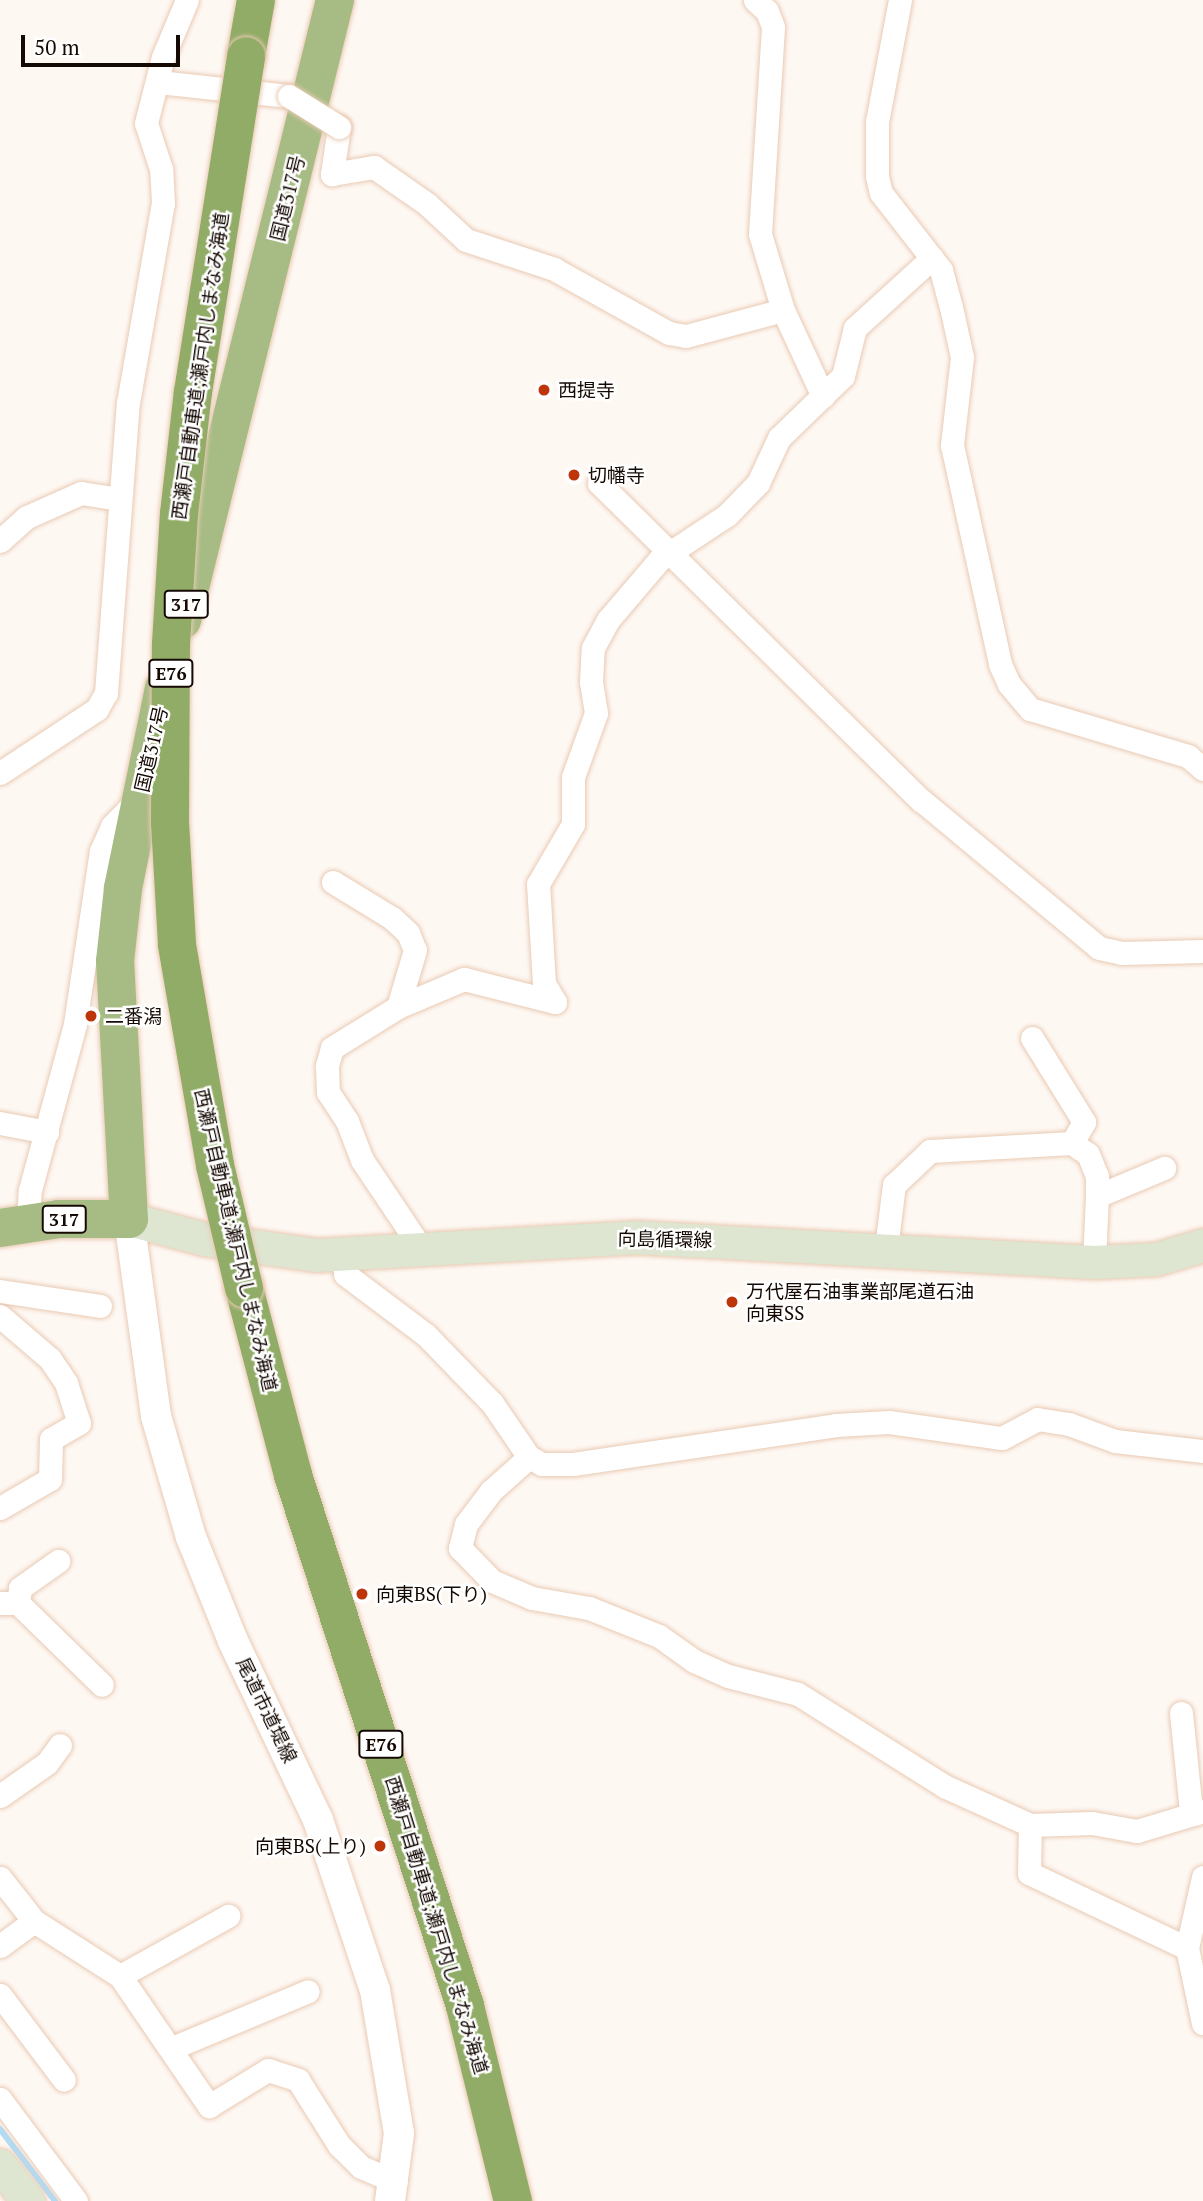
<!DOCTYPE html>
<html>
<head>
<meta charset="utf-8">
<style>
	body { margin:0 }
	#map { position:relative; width:1203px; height:2201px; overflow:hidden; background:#fef8f3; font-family:"PT Serif","Noto Sans JP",serif }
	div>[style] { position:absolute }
	.stream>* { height:6px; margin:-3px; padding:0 3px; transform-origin:3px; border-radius:3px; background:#b1dbf4 }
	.roads { filter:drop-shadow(0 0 2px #e9cab3) drop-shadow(0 0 2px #e9cab3) }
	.minor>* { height:23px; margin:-11.5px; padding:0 11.5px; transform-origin:11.5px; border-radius:11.5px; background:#fff }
	.tertiary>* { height:30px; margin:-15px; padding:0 15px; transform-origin:15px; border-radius:15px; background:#fff }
	.secondary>* { height:33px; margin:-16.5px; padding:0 16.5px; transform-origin:16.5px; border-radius:16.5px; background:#dee6d1 }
	.trunk>* { height:38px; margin:-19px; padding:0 19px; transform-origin:19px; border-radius:19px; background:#a6bc84 }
	.motorway>* { height:38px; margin:-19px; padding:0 19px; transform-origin:19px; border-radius:19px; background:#90ac66 }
	.bridges { filter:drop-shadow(0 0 2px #e9cab3) drop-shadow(0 0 2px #e9cab3) }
	.minor-bridge>* { height:23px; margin:-11.5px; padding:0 11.5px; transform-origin:11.5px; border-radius:11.5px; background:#fff }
	.motorway-bridge>* { height:38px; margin:-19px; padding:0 19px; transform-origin:19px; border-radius:19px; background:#90ac66 }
	.dots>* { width:19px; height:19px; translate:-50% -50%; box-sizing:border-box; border:4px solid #fff; border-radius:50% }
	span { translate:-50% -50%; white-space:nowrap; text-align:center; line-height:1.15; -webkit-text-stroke:5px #fff; paint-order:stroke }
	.shield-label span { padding:2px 5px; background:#fff; border:2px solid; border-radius:5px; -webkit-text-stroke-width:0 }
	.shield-label { font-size:18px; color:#140903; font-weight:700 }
	.street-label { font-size:19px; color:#140903 }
	.poi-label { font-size:19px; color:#140903 }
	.left { translate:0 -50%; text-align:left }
	.right { translate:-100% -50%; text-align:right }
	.scale { position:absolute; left:21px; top:35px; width:159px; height:32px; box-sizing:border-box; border:4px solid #140903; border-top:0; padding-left:9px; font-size:21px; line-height:24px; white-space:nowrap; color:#140903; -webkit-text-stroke:5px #fff; paint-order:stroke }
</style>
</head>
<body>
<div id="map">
	<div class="stream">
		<div style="left:0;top:2129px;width:91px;rotate:52.6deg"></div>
	</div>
	<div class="roads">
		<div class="minor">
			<div style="left:755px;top:0;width:16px;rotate:43deg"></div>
			<div style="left:767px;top:11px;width:17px;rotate:69deg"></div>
			<div style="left:773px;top:27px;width:207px;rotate:93.6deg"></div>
			<div style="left:760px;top:234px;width:79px;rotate:73.2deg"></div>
			<div style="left:783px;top:310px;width:95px;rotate:65.1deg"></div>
			<div style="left:900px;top:0;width:124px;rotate:100.7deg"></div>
			<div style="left:877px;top:122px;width:54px;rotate:90deg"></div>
			<div style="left:877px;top:176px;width:17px;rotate:77deg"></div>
			<div style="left:881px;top:193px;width:98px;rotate:52.1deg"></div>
			<div style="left:941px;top:270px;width:38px;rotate:75deg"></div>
			<div style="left:951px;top:307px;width:51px;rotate:77.6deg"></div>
			<div style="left:962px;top:357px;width:89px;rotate:96.5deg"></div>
			<div style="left:952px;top:445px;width:224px;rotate:77.6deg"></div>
			<div style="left:1000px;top:664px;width:22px;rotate:66deg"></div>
			<div style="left:1009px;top:684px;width:33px;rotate:50deg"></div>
			<div style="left:1030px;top:709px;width:165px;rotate:16.6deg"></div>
			<div style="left:1188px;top:756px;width:20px;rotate:41deg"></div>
			<div style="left:158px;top:82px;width:132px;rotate:6.1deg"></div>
			<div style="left:339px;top:127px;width:48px;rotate:98.5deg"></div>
			<div style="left:332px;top:174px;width:43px;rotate:-9.5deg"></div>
			<div style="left:374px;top:167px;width:65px;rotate:34.9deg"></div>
			<div style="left:427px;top:204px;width:53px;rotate:42.7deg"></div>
			<div style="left:466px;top:240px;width:93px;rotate:18.2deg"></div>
			<div style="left:554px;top:269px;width:132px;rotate:29.1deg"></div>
			<div style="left:669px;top:333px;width:17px;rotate:10deg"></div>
			<div style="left:686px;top:336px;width:100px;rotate:-15deg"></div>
			<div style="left:599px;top:483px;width:452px;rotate:44.6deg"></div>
			<div style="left:921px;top:800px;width:231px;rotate:39.7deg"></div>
			<div style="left:1099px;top:948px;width:24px;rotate:12deg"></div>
			<div style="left:1122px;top:953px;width:81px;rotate:-1.4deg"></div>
			<div style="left:0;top:541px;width:36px;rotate:-42deg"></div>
			<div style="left:27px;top:517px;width:59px;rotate:-24deg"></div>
			<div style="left:81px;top:493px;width:38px;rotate:9deg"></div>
			<div style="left:0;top:773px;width:116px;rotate:-33.4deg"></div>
			<div style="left:97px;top:709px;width:18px;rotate:-61deg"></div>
			<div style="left:106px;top:693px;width:291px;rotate:-85.7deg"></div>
			<div style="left:128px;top:403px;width:203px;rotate:-80.1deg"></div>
			<div style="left:163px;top:203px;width:34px;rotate:-93deg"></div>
			<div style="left:161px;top:169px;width:48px;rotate:-108.1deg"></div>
			<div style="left:146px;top:123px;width:68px;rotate:-75.6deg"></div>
			<div style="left:163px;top:57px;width:62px;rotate:-67.2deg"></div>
			<div style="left:333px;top:882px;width:69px;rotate:31.4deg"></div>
			<div style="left:392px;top:918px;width:22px;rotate:43deg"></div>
			<div style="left:408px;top:933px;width:18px;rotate:68deg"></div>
			<div style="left:415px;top:950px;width:59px;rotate:106.6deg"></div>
			<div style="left:398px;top:1007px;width:78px;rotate:148.2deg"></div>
			<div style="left:332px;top:1048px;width:19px;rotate:106deg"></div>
			<div style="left:327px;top:1066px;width:26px;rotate:88deg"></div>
			<div style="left:328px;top:1092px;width:35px;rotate:57deg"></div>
			<div style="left:347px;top:1121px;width:42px;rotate:69deg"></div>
			<div style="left:362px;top:1160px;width:110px;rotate:56.2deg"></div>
			<div style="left:555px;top:1002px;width:21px;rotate:-121deg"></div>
			<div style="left:544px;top:984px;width:100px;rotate:-93.4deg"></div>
			<div style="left:538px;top:884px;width:69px;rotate:-59.7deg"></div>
			<div style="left:573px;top:824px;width:47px;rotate:-90deg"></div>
			<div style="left:573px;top:777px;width:68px;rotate:-70.2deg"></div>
			<div style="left:596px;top:713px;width:31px;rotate:-99deg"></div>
			<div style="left:591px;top:682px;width:34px;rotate:-87deg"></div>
			<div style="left:593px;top:648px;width:32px;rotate:-62deg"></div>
			<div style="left:608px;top:620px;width:79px;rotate:-49.6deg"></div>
			<div style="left:659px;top:560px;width:82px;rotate:-33.5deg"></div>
			<div style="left:727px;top:515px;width:45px;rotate:-45.9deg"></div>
			<div style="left:758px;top:483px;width:50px;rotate:-65deg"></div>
			<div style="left:779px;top:438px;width:89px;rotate:-44.1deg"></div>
			<div style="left:843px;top:376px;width:49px;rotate:-76deg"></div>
			<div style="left:855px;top:328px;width:104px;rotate:-42.3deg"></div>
			<div style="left:398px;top:1007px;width:72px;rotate:-23deg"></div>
			<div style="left:464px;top:979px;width:94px;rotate:14.2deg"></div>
			<div style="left:1032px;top:1038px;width:99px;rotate:58.2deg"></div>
			<div style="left:1084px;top:1122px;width:24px;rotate:120deg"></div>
			<div style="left:1072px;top:1143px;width:19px;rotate:35deg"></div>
			<div style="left:1088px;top:1154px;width:24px;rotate:68deg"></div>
			<div style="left:1097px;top:1176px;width:20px;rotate:90deg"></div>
			<div style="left:0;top:1123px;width:48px;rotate:10.8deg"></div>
			<div style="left:28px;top:1223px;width:33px;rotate:-87deg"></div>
			<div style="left:30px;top:1190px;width:172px;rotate:-74.8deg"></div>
			<div style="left:75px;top:1024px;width:175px;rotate:-81.5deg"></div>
			<div style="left:101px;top:851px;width:27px;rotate:-66deg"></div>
			<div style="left:112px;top:826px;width:37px;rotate:-46deg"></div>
			<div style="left:886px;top:1248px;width:64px;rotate:-82.8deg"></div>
			<div style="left:894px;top:1185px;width:50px;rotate:-43.4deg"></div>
			<div style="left:930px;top:1151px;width:142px;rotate:-3.2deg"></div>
			<div style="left:343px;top:1254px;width:20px;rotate:84deg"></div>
			<div style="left:345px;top:1274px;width:101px;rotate:37deg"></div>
			<div style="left:426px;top:1335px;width:95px;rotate:45.9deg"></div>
			<div style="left:492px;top:1403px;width:65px;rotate:55.6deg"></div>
			<div style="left:529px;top:1457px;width:15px;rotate:28deg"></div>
			<div style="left:542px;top:1464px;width:31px"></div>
			<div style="left:573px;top:1464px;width:266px;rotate:-8.4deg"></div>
			<div style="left:836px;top:1425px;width:53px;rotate:-3.2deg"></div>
			<div style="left:889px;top:1422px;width:114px;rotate:8.1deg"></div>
			<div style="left:1002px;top:1438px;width:40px;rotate:-28deg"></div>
			<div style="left:1037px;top:1419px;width:32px;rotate:9deg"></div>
			<div style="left:1069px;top:1424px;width:49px;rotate:20.3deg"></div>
			<div style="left:1115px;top:1441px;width:89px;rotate:6.5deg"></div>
			<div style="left:1094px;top:1262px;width:66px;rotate:-87.4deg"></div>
			<div style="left:1097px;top:1196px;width:73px;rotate:-22.7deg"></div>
			<div style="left:0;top:1291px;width:101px;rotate:8.5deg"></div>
			<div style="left:0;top:1316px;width:66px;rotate:40.7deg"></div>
			<div style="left:50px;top:1359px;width:29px;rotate:56deg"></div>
			<div style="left:66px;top:1383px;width:42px;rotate:72deg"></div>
			<div style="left:79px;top:1423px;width:32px;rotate:150deg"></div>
			<div style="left:51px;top:1439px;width:40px;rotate:91.4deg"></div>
			<div style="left:50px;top:1479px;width:58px;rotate:149.9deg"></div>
			<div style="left:529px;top:1457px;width:51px;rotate:138.2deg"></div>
			<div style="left:491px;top:1491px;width:41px;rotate:127.1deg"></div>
			<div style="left:466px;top:1524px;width:25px;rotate:104deg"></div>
			<div style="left:460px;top:1548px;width:46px;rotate:45.9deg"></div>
			<div style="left:492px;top:1581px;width:43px;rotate:23deg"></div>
			<div style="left:532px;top:1598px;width:58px;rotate:10deg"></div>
			<div style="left:589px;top:1608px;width:75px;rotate:21.8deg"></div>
			<div style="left:659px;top:1636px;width:43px;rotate:35.5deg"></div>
			<div style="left:694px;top:1661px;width:37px;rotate:24deg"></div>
			<div style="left:728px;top:1676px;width:72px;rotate:14.4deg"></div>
			<div style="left:798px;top:1694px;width:173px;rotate:32.2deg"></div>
			<div style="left:944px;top:1786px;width:94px;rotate:24.4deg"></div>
			<div style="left:1030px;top:1825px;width:48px;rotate:91.2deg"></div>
			<div style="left:1029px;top:1873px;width:175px;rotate:25.4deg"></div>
			<div style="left:0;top:1603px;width:18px"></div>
			<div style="left:18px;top:1603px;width:117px;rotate:44.3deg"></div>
			<div style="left:18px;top:1603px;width:15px;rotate:-82deg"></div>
			<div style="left:20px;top:1588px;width:47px;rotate:-35.4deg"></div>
			<div style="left:1181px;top:1713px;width:89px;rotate:84.2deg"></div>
			<div style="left:1190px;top:1802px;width:13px;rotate:63deg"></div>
			<div style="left:0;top:1796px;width:57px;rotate:-35.1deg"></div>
			<div style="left:47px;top:1763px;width:22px;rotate:-54deg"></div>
			<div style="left:1030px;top:1825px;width:62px;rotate:-1.8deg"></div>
			<div style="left:1092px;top:1823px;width:46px;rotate:10.1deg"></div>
			<div style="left:1137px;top:1831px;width:69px;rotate:-16.9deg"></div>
			<div style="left:1203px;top:1877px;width:73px;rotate:102.7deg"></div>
			<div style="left:1187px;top:1948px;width:77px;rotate:78deg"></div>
			<div style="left:0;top:1878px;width:55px;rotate:51.7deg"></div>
			<div style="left:34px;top:1921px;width:102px;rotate:32.6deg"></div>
			<div style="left:120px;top:1976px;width:158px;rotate:55.6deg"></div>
			<div style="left:209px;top:2106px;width:69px;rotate:-31.4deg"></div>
			<div style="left:268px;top:2070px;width:32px;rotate:18deg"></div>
			<div style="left:298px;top:2080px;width:77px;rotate:57.8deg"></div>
			<div style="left:339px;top:2145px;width:31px;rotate:45deg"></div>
			<div style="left:361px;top:2167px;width:38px;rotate:23deg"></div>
			<div style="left:0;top:1946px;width:42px;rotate:-36.3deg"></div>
			<div style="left:120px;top:1976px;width:124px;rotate:-29.1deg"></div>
			<div style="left:0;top:1995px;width:106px;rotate:53deg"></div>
			<div style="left:172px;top:2048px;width:147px;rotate:-22.7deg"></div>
			<div style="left:0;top:2099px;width:127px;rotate:53.3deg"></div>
		</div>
		<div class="tertiary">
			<div style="left:129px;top:1219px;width:199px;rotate:82.2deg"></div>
			<div style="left:156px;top:1416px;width:126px;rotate:73.9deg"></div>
			<div style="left:191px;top:1537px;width:112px;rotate:68deg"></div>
			<div style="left:233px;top:1641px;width:198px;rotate:64.6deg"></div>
			<div style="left:318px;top:1820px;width:179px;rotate:71.5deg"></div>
			<div style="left:375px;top:1990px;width:145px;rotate:80.5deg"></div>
			<div style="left:399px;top:2133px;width:69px;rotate:97.5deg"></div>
		</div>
		<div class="secondary">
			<div style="left:129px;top:1219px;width:78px;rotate:14.9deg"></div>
			<div style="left:204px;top:1239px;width:113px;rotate:8.1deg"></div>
			<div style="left:316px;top:1255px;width:319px;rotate:-3.2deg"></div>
			<div style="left:634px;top:1237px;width:461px;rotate:3.1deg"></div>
			<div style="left:1094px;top:1262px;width:62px;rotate:-2.8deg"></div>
			<div style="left:1156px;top:1259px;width:49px;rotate:-16.6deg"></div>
			<div style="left:0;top:2165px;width:46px;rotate:52.1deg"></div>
		</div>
		<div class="trunk">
			<div style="left:182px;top:620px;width:639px;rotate:-76.14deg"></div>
			<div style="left:0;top:1228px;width:60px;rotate:-8.7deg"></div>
			<div style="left:59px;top:1219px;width:70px"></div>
			<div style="left:129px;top:1219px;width:258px;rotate:-93.1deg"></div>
			<div style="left:115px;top:961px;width:73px;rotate:-83.7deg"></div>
			<div style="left:123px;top:888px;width:204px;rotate:-78.4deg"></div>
		</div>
		<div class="motorway">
			<div style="left:246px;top:56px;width:57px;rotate:-79.9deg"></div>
			<div style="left:244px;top:1288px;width:193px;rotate:75.3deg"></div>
			<div style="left:293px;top:1475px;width:558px;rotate:72.05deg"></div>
			<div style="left:465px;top:2006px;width:201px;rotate:76.2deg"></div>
		</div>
	</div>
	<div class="bridges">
		<div class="minor-bridge">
			<div style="left:289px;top:96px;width:59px;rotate:31.8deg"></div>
		</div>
		<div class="motorway-bridge">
			<div style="left:244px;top:1288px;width:126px;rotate:-103.3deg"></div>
			<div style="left:215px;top:1165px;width:224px;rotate:-99.8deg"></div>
			<div style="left:177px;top:944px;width:122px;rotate:-93.3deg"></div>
			<div style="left:170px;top:822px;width:178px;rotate:-89.7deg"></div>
			<div style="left:171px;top:644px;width:130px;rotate:-86.5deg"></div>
			<div style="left:179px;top:514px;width:123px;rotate:-83.5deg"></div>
			<div style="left:193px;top:392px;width:340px;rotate:-81deg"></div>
		</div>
	</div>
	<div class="dots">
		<div style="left:544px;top:390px;background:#be3509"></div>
		<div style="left:574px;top:475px;background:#be3509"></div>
		<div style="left:91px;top:1016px;background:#be3509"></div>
		<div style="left:732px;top:1302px;background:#be3509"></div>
		<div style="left:362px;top:1594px;background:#be3509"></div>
		<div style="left:380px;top:1846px;background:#be3509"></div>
	</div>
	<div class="shield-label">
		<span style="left:186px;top:604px">317</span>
		<span style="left:171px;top:673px">E76</span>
		<span style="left:64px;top:1219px">317</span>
		<span style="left:381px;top:1744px">E76</span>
	</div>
	<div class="street-label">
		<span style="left:287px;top:198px;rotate:-76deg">国道317号</span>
		<span style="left:200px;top:366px;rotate:-82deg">西瀬戸自動車道;瀬戸内しまなみ海道</span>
		<span style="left:151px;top:749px;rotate:-77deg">国道317号</span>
		<span style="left:665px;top:1239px;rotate:1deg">向島循環線</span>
		<span style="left:236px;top:1240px;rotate:77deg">西瀬戸自動車道;瀬戸内しまなみ海道</span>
		<span style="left:267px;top:1710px;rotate:64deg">尾道市道堤線</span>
		<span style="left:437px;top:1925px;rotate:73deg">西瀬戸自動車道;瀬戸内しまなみ海道</span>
	</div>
	<div class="poi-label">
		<span class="left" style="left:558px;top:390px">西提寺</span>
		<span class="left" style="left:588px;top:475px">切幡寺</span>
		<span class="left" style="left:105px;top:1016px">二番潟</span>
		<span class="left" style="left:746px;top:1302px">万代屋石油事業部尾道石油<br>向東SS</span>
		<span class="left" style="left:376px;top:1594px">向東BS(下り)</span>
		<span class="right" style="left:366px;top:1846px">向東BS(上り)</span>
	</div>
	<div class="scale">50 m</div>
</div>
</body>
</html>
